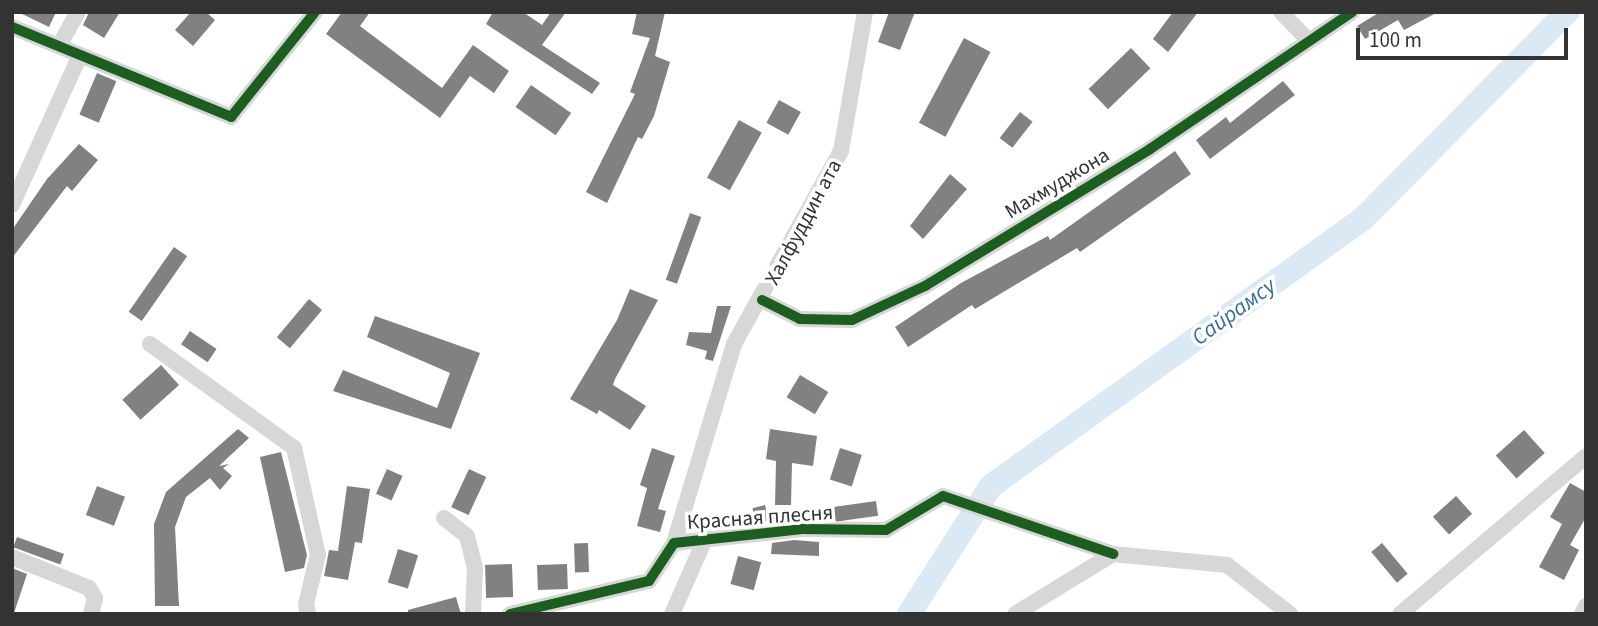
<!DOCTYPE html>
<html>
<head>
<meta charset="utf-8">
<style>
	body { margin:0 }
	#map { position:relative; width:1598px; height:626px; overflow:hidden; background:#fff; font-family:"Source Sans 3",sans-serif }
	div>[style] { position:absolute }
	.river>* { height:24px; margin:-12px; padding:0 12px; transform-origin:12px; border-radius:12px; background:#dbe9f4 }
	.building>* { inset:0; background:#818181; transform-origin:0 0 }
	.minor>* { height:16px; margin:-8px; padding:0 8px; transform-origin:8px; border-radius:8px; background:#d7d7d7 }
	.cycleway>* { height:10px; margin:-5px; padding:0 5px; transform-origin:5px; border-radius:5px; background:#1b5e20 }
	span { translate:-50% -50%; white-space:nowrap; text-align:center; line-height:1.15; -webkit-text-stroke:7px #fff; paint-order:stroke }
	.street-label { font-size:21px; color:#333 }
	.water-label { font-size:23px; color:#396d9d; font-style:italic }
	.frame { position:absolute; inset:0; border:14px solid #333; pointer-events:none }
	.scale { position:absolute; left:1356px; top:28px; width:212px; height:32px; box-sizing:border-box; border:4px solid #333; border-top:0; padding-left:9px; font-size:21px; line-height:24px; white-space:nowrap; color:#333; -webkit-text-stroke:5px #fff; paint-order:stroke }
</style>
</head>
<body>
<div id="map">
	<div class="river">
		<div style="left:909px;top:614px;width:152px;rotate:-57.4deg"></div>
		<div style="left:991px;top:486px;width:458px;rotate:-35.7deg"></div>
		<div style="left:1363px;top:219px;width:291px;rotate:-45.4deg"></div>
	</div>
	<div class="building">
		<div style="clip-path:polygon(18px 12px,56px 12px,49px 27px)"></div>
		<div style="clip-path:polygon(89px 12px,120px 12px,104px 38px,83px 25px)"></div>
		<div style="clip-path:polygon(191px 12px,206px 12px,215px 20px,193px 46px,175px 30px)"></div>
		<div style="clip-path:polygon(342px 12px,370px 12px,360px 26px,442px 88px,473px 45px,509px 71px,494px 93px,470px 76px,440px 118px,326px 34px)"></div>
		<div style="clip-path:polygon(493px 12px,523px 12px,542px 25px,551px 12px,566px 12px,542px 45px,600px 83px,592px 94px,486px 24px)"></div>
		<div style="clip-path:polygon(637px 12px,665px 12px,655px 56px,670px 62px,654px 116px,642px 139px,638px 137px,607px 203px,586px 192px,635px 94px,630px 92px,650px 38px,632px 34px)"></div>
		<div style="clip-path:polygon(889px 12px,915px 12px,900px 50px,878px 42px)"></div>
		<div style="clip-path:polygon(1173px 12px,1198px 12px,1168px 52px,1153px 39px)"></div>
		<div style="clip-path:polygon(1380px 12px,1438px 12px,1404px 30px,1398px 20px,1365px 39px,1357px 26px)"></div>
		<div style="left:964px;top:38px;width:30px;height:96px;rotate:28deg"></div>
		<div style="left:1131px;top:48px;width:28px;height:59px;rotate:46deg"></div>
		<div style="left:97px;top:73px;width:21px;height:45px;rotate:23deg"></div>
		<div style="clip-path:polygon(1283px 81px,1295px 95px,1210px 159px,1196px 140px,1226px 117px,1230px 123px)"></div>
		<div style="left:531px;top:85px;width:49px;height:27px;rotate:35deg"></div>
		<div style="left:779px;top:100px;width:25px;height:26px;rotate:29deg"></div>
		<div style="left:1020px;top:112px;width:16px;height:33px;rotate:38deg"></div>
		<div style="left:739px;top:120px;width:26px;height:66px;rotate:29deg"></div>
		<div style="clip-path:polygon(79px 144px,98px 160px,72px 191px,67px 186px,12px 258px,12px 230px,47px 179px)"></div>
		<div style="clip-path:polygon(1175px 151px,1191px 174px,1080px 252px,1077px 248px,975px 309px,972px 305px,908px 347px,895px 327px,961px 283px,1048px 236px,1050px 240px)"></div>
		<div style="clip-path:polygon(950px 174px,967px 189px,923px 239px,910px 226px)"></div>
		<div style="left:690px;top:213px;width:12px;height:71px;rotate:20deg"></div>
		<div style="left:174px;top:247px;width:16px;height:79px;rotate:35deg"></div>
		<div style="clip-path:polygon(630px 289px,658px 300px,615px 379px,613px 385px,646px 406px,630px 430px,599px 410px,597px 414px,570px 399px,617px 320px)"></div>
		<div style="left:309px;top:299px;width:17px;height:50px;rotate:40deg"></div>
		<div style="clip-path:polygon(717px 306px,731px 306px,713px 361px,705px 359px,707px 351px,686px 345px,689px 332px,711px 333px)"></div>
		<div style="clip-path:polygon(375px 316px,480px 353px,451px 429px,333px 391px,343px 370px,437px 408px,450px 373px,367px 337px)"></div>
		<div style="left:190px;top:331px;width:32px;height:16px;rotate:34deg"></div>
		<div style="left:161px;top:365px;width:27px;height:52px;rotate:48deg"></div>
		<div style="left:800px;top:375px;width:33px;height:26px;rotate:31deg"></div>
		<div style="clip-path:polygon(238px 429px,249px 438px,219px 466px,229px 464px,223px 468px,232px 476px,220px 490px,210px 478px,186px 497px,175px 527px,179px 606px,155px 606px,154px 524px,166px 492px)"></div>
		<div style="clip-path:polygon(770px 429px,817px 436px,813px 466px,792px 463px,791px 505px,775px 505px,776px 461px,766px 459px)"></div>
		<div style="left:1524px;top:430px;width:31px;height:38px;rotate:48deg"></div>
		<div style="clip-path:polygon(652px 448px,675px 456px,658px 509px,666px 511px,660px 532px,637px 526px,647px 488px,640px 485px)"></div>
		<div style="left:840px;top:448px;width:23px;height:33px;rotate:18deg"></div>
		<div style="clip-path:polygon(281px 452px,307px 555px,304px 568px,285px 572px,260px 457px)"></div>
		<div style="left:387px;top:469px;width:17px;height:27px;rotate:24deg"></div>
		<div style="left:469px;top:469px;width:19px;height:42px;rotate:25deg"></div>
		<div style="clip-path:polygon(1570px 483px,1586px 492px,1586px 517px,1570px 545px,1579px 550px,1564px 580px,1539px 567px,1562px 524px,1550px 517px)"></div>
		<div style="left:97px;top:486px;width:30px;height:31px;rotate:21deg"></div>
		<div style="clip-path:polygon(347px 486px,370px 489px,362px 543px,355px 542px,348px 580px,324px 576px,329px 550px,338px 551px)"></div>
		<div style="left:1456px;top:496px;width:24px;height:31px;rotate:48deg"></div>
		<div style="left:876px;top:501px;width:15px;height:43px;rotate:82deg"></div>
		<div style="left:765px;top:505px;width:16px;height:13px;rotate:76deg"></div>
		<div style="left:17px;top:537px;width:50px;height:11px;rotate:20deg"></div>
		<div style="clip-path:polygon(794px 540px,819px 542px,819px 556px,771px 554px,772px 543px)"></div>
		<div style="left:588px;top:543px;width:29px;height:14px;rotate:88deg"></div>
		<div style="left:1382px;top:543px;width:40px;height:14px;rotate:50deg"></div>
		<div style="left:398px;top:549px;width:21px;height:35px;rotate:17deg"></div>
		<div style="left:738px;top:556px;width:24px;height:29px;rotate:15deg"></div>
		<div style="left:512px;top:564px;width:33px;height:27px;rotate:88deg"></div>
		<div style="left:567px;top:564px;width:25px;height:30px;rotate:88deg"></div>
		<div style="clip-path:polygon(12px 568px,27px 574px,14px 613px,12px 612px)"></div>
		<div style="clip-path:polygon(456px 597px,461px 614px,408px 614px,408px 610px)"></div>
	</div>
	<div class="minor">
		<div style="left:1281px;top:12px;width:40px;rotate:46deg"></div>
		<div style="left:12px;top:27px;width:237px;rotate:22.3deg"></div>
		<div style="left:231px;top:117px;width:134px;rotate:-51.3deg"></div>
		<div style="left:59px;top:46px;width:39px;rotate:-61deg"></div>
		<div style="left:12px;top:205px;width:165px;rotate:-65.6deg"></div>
		<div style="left:762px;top:300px;width:42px;rotate:26.6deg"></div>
		<div style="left:800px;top:319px;width:52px;rotate:1.1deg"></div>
		<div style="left:852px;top:320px;width:81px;rotate:-25deg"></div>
		<div style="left:925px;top:286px;width:263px;rotate:-31.3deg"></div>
		<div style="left:1150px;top:149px;width:244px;rotate:-34.1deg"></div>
		<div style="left:150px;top:344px;width:178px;rotate:35.8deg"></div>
		<div style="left:294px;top:448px;width:110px;rotate:77.4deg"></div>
		<div style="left:318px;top:555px;width:50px;rotate:103.8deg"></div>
		<div style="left:306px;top:604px;width:10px;rotate:79deg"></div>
		<div style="left:444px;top:518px;width:29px;rotate:38deg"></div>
		<div style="left:467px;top:536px;width:32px;rotate:76deg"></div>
		<div style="left:475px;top:567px;width:47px;rotate:92.4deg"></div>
		<div style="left:674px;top:543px;width:208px;rotate:-73.2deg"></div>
		<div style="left:734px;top:344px;width:221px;rotate:-61deg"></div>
		<div style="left:841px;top:151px;width:141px;rotate:-80.2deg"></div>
		<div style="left:12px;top:557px;width:83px;rotate:21.9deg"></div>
		<div style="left:89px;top:588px;width:12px;rotate:59deg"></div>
		<div style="left:95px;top:598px;width:16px;rotate:104deg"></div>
		<div style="left:510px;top:614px;width:143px;rotate:-13.4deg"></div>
		<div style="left:649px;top:581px;width:45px;rotate:-56.7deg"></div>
		<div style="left:674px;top:543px;width:129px;rotate:-6.2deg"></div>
		<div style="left:802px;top:529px;width:84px;rotate:0.7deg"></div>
		<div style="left:886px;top:530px;width:66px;rotate:-30.8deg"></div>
		<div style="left:943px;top:496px;width:180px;rotate:18.8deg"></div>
		<div style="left:672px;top:614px;width:84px;rotate:-66.2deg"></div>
		<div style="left:1015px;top:614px;width:115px;rotate:-31.5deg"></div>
		<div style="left:1113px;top:554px;width:115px;rotate:5.5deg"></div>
		<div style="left:1227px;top:565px;width:80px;rotate:37.9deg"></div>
		<div style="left:1400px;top:614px;width:244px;rotate:-40.3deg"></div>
		<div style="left:1582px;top:614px;width:9px;rotate:-63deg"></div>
	</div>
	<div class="cycleway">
		<div style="left:12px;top:27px;width:237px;rotate:22.3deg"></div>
		<div style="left:231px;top:117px;width:134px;rotate:-51.3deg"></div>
		<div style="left:762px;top:300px;width:42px;rotate:26.6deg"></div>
		<div style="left:800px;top:319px;width:52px;rotate:1.1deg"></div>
		<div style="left:852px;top:320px;width:81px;rotate:-25deg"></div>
		<div style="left:925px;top:286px;width:263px;rotate:-31.3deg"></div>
		<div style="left:1150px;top:149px;width:244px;rotate:-34.1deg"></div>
		<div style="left:510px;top:614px;width:143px;rotate:-13.4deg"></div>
		<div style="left:649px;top:581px;width:45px;rotate:-56.7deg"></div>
		<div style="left:674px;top:543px;width:129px;rotate:-6.2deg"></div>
		<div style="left:802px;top:529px;width:84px;rotate:0.7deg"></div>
		<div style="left:886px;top:530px;width:66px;rotate:-30.8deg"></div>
		<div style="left:943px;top:496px;width:180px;rotate:18.8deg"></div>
	</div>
	<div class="street-label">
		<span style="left:1057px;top:183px;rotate:-31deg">Махмуджона</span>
		<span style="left:803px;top:222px;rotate:-62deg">Халфуддин ата</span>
		<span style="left:760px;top:517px;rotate:-4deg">Красная плесня</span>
	</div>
	<div class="water-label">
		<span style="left:1234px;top:312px;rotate:-36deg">Сайрамсу</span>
	</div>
	<div class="frame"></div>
	<div class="scale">100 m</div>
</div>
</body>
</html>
